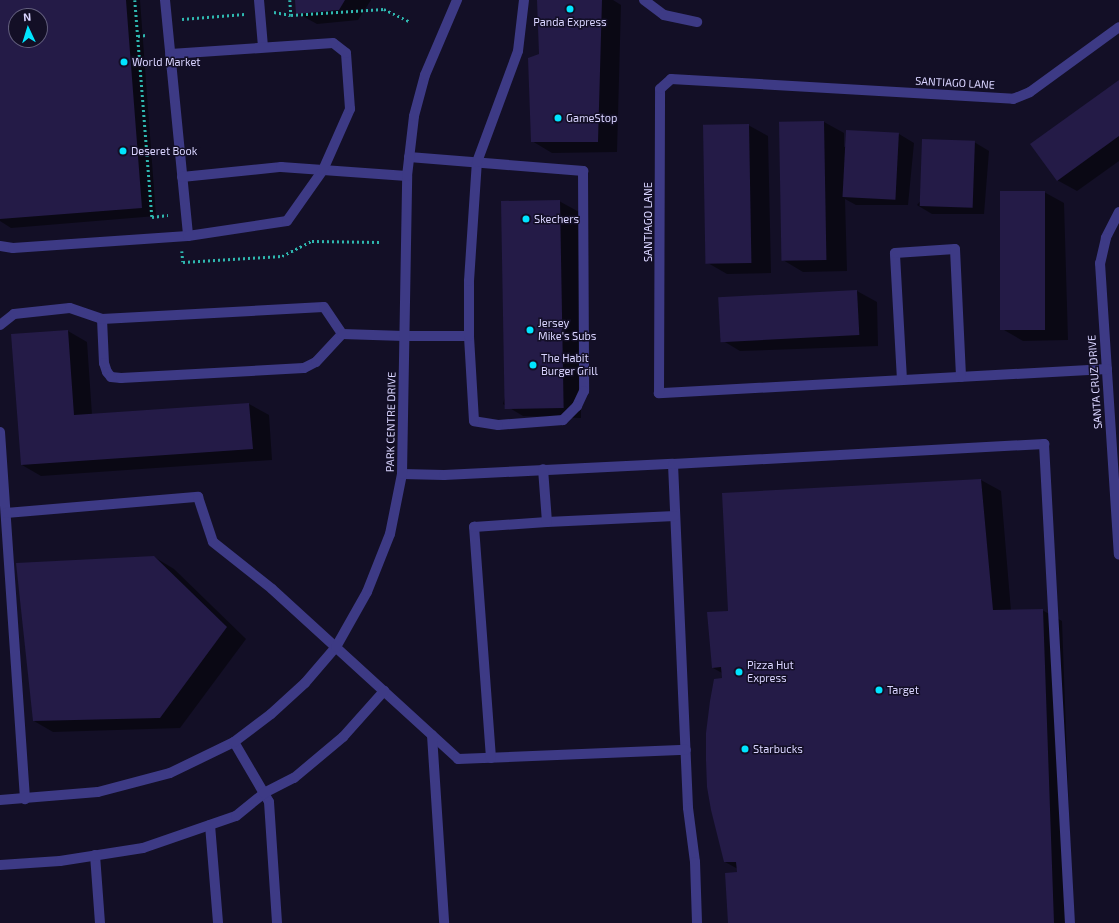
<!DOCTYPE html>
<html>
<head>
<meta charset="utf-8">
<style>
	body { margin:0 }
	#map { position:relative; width:1119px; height:923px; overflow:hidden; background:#130f26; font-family:"Exo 2",sans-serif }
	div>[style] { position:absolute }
	.shadow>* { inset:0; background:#0007 }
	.building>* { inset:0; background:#241b47; transform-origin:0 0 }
	.path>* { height:2.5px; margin-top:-1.25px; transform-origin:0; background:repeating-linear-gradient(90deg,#2fb8b0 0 2px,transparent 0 5px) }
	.minor>* { height:10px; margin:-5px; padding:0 5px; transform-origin:5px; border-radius:5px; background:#3d3a85 }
	.dots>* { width:11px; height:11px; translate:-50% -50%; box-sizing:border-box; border:2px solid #130f26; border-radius:50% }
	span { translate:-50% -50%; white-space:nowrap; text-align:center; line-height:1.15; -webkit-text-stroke:3px #130f26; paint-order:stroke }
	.poi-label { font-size:11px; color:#d9d4ff }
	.left { translate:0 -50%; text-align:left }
	.street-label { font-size:11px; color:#d9d4ff }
	.north { position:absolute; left:8px; top:8px; width:40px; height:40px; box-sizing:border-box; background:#130f26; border:1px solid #625e7d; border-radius:50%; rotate:356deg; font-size:11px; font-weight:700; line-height:16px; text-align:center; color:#d9d4ff }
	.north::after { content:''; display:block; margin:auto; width:14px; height:18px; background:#00e5ff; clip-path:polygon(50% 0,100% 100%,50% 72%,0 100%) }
</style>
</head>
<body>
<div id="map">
	<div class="shadow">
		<div style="clip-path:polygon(evenodd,0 0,140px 0,156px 216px,11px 228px,0 221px,0 0,16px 16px,40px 16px,40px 40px,16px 40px,16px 16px)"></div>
		<div style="clip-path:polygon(296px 0,371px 0,358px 20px,317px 24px,297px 13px)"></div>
		<div style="clip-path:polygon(538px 0,613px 0,621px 5px,617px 152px,552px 153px,532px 141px,540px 54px)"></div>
		<div style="clip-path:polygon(1119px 82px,1119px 161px,1077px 191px,1057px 180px)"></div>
		<div style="clip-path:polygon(824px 122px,844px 133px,844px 147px,899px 134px,914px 143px,908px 205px,856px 205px,845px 199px,847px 271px,803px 272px,783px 260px,780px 123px)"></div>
		<div style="clip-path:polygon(748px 125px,768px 136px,771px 273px,727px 274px,708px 263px)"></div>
		<div style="clip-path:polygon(974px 142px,989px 151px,984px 214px,932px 214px,917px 205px)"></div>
		<div style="clip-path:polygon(1044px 192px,1064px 203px,1068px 340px,1023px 341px,1004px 330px)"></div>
		<div style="clip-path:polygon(559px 201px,579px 212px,581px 418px,523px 416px,503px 404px)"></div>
		<div style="clip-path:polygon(857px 291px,877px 302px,878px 346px,740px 351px,720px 339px)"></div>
		<div style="clip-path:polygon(68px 331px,87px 342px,92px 415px,249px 404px,269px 415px,272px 460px,41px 476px,22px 465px)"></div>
		<div style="clip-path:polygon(981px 480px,1001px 491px,1011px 611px,1042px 610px,1062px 621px,1073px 923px,729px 923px,738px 872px,738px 869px,725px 862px,723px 679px,722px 673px,713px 668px,729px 612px,723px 494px)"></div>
		<div style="clip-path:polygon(154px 557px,174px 569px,246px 639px,180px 728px,53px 732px,34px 721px)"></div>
	</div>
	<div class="building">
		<div style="clip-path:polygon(evenodd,0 0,126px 0,142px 208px,0 219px,0 0,16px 16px,40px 16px,40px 40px,16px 40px,16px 16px)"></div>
		<div style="clip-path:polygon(295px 0,345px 0,339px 10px,296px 14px)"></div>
		<div style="clip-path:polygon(537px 0,602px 0,598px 142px,531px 142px,528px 58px,539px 54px)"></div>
		<div style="clip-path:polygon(1119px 80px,1119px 136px,1057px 181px,1030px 144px)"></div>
		<div style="left:824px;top:121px;width:139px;height:45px;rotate:89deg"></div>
		<div style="left:749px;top:124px;width:139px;height:46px;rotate:89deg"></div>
		<div style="left:846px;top:130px;width:53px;height:67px;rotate:3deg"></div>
		<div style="left:922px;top:139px;width:53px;height:67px;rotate:2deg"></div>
		<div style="left:1000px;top:191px;width:45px;height:139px"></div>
		<div style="left:560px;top:200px;width:208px;height:59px;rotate:89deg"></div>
		<div style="left:857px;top:290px;width:45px;height:139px;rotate:87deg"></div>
		<div style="clip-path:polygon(68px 330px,74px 415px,249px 403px,253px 449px,21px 465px,11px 334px)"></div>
		<div style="clip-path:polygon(981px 479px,993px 610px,1043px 609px,1054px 923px,728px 923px,725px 873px,737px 872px,736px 862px,724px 862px,711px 810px,707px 787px,706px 760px,706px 733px,710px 701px,714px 679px,722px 678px,721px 667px,712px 668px,707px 612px,728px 611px,722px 493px)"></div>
		<div style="clip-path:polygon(154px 556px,227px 627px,160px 718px,33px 721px,16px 563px)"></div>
	</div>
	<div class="path">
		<div style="left:135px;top:0;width:218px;rotate:85.5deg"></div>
		<div style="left:152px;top:217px;width:16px;rotate:-7deg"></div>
		<div style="left:290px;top:0;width:15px;rotate:86deg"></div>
		<div style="left:291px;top:15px;width:93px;rotate:-3.7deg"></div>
		<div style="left:384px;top:9px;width:28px;rotate:26deg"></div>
		<div style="left:274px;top:12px;width:17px;rotate:10deg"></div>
		<div style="left:182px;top:19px;width:63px;rotate:-4.5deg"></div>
		<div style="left:138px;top:36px;width:8px;rotate:-7deg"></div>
		<div style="left:182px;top:251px;width:11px;rotate:85deg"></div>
		<div style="left:183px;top:262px;width:99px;rotate:-3.5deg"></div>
		<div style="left:282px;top:256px;width:34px;rotate:-27deg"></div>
		<div style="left:312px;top:241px;width:68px;rotate:0.8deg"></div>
	</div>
	<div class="minor">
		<div style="left:165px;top:0;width:237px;rotate:84.4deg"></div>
		<div style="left:259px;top:0;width:47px;rotate:85.1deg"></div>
		<div style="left:644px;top:0;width:25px;rotate:37deg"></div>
		<div style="left:664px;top:15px;width:34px;rotate:12deg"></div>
		<div style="left:409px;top:157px;width:175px;rotate:4.6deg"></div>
		<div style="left:583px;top:171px;width:220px;rotate:89.7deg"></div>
		<div style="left:584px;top:391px;width:17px;rotate:115deg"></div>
		<div style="left:577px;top:406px;width:20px;rotate:135deg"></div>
		<div style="left:563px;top:420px;width:65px;rotate:175.6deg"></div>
		<div style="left:498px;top:425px;width:24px;rotate:-171deg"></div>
		<div style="left:474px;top:421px;width:85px;rotate:-93.4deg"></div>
		<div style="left:182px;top:177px;width:100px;rotate:-5.8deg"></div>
		<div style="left:281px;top:167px;width:126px;rotate:4.1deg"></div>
		<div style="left:1119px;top:212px;width:29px;rotate:117deg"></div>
		<div style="left:1106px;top:238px;width:26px;rotate:103deg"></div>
		<div style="left:1100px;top:263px;width:292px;rotate:86.3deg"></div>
		<div style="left:0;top:246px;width:13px;rotate:9deg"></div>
		<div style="left:13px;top:248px;width:175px;rotate:-3.9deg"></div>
		<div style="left:188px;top:236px;width:100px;rotate:-8.6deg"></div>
		<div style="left:287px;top:221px;width:62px;rotate:-54.8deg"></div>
		<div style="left:323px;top:170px;width:67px;rotate:-66.1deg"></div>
		<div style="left:350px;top:109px;width:56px;rotate:-94.1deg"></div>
		<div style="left:346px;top:53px;width:16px;rotate:-142deg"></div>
		<div style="left:333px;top:43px;width:163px;rotate:176.1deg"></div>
		<div style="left:102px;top:319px;width:44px;rotate:87.4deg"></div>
		<div style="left:104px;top:363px;width:9px;rotate:72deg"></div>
		<div style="left:107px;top:372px;width:6px;rotate:51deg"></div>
		<div style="left:111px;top:377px;width:10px;rotate:6deg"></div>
		<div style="left:121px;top:378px;width:183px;rotate:-3.1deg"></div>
		<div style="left:304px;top:368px;width:13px;rotate:-27deg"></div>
		<div style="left:316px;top:362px;width:38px;rotate:-47deg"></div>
		<div style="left:0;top:325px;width:18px;rotate:-38deg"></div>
		<div style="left:14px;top:314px;width:56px;rotate:-6.1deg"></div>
		<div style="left:70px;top:308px;width:34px;rotate:19deg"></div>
		<div style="left:102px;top:319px;width:222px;rotate:-3.1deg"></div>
		<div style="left:324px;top:307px;width:32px;rotate:56deg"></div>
		<div style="left:342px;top:334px;width:62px;rotate:1.8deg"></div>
		<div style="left:404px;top:336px;width:65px"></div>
		<div style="left:469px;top:336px;width:55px;rotate:-90deg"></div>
		<div style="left:469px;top:281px;width:119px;rotate:-86.2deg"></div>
		<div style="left:477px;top:162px;width:118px;rotate:-69.7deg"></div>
		<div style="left:518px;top:51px;width:51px;rotate:-83.3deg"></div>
		<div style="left:1107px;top:369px;width:449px;rotate:176.9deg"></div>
		<div style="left:659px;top:393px;width:304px;rotate:-89.8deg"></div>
		<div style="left:660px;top:89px;width:15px;rotate:-42deg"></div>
		<div style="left:671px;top:79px;width:343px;rotate:3.3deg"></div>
		<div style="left:1013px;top:99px;width:18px;rotate:-22deg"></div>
		<div style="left:1030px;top:92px;width:110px;rotate:-36.1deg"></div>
		<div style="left:902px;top:380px;width:127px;rotate:-93.2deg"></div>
		<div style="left:895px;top:253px;width:60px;rotate:-3.8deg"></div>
		<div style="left:955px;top:249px;width:128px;rotate:87.3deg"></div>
		<div style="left:0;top:432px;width:368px;rotate:86.1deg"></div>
		<div style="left:673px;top:464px;width:344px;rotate:87.5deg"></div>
		<div style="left:688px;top:808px;width:54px;rotate:82.6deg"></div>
		<div style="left:695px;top:862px;width:61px;rotate:88.1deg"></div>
		<div style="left:402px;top:474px;width:42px;rotate:1.4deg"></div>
		<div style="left:444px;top:475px;width:229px;rotate:-2.8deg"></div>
		<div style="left:673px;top:464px;width:372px;rotate:-3.1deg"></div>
		<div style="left:1044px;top:444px;width:480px;rotate:86.9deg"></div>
		<div style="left:6px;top:513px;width:193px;rotate:-4.8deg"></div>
		<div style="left:198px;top:497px;width:47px;rotate:71.6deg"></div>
		<div style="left:213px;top:542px;width:75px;rotate:38.5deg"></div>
		<div style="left:272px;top:589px;width:252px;rotate:42.4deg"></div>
		<div style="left:458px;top:759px;width:228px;rotate:-2.3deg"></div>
		<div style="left:547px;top:522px;width:128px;rotate:-2.7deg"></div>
		<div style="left:432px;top:735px;width:188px;rotate:86.3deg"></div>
		<div style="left:234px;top:742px;width:69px;rotate:59.7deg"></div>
		<div style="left:269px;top:802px;width:121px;rotate:86.2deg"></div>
		<div style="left:491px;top:758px;width:232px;rotate:-94.2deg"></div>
		<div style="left:474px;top:527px;width:73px;rotate:-3.9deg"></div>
		<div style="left:547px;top:522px;width:53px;rotate:-94.3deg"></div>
		<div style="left:0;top:800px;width:98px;rotate:-4.7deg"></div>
		<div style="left:98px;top:792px;width:74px;rotate:-14.8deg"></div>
		<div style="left:170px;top:773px;width:71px;rotate:-25.8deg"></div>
		<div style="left:234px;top:742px;width:46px;rotate:-37.1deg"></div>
		<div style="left:271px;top:714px;width:46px;rotate:-42.4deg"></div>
		<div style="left:305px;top:683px;width:48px;rotate:-49.3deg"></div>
		<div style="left:336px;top:647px;width:63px;rotate:-60.6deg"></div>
		<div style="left:367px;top:592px;width:62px;rotate:-68.4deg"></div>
		<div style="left:390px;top:534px;width:61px;rotate:-78.7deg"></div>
		<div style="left:402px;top:474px;width:298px;rotate:-89deg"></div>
		<div style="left:407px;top:176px;width:60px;rotate:-83.3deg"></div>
		<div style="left:414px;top:116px;width:42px;rotate:-75deg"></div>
		<div style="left:425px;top:75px;width:82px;rotate:-66.9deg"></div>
		<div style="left:210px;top:825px;width:98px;rotate:85.3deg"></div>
		<div style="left:95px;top:855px;width:68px;rotate:85.8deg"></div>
		<div style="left:0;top:865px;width:60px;rotate:-3.8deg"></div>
		<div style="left:60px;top:861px;width:84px;rotate:-8.9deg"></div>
		<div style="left:143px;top:848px;width:98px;rotate:-19deg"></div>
		<div style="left:236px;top:816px;width:36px;rotate:-39deg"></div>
		<div style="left:264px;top:793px;width:34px;rotate:-27deg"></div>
		<div style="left:294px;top:778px;width:64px;rotate:-39.9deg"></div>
		<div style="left:343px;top:737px;width:62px;rotate:-48.3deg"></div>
	</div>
	<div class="dots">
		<div style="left:570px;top:9px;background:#00e5ff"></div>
		<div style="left:124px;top:62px;background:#00e5ff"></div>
		<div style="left:558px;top:118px;background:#00e5ff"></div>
		<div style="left:123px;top:151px;background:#00e5ff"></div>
		<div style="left:526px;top:219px;background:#00e5ff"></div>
		<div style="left:530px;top:330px;background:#00e5ff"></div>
		<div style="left:533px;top:365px;background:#00e5ff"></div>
		<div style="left:739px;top:672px;background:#00e5ff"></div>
		<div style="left:879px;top:690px;background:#00e5ff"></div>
		<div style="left:745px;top:749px;background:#00e5ff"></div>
	</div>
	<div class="poi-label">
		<span style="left:570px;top:22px">Panda Express</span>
		<span class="left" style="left:132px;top:62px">World Market</span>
		<span class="left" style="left:566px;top:118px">GameStop</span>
		<span class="left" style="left:131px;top:151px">Deseret Book</span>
		<span class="left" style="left:534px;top:219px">Skechers</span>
		<span class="left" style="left:538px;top:330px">Jersey<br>Mike's Subs</span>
		<span class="left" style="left:541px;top:365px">The Habit<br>Burger Grill</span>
		<span class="left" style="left:747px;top:672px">Pizza Hut<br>Express</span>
		<span class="left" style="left:887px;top:690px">Target</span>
		<span class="left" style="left:753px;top:749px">Starbucks</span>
	</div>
	<div class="street-label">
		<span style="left:955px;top:83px;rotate:3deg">SANTIAGO LANE</span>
		<span style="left:648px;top:222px;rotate:-90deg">SANTIAGO LANE</span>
		<span style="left:1095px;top:382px;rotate:-94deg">SANTA CRUZ DRIVE</span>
		<span style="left:391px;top:422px;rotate:-89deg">PARK CENTRE DRIVE</span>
	</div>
	<div class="north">N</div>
</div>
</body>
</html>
